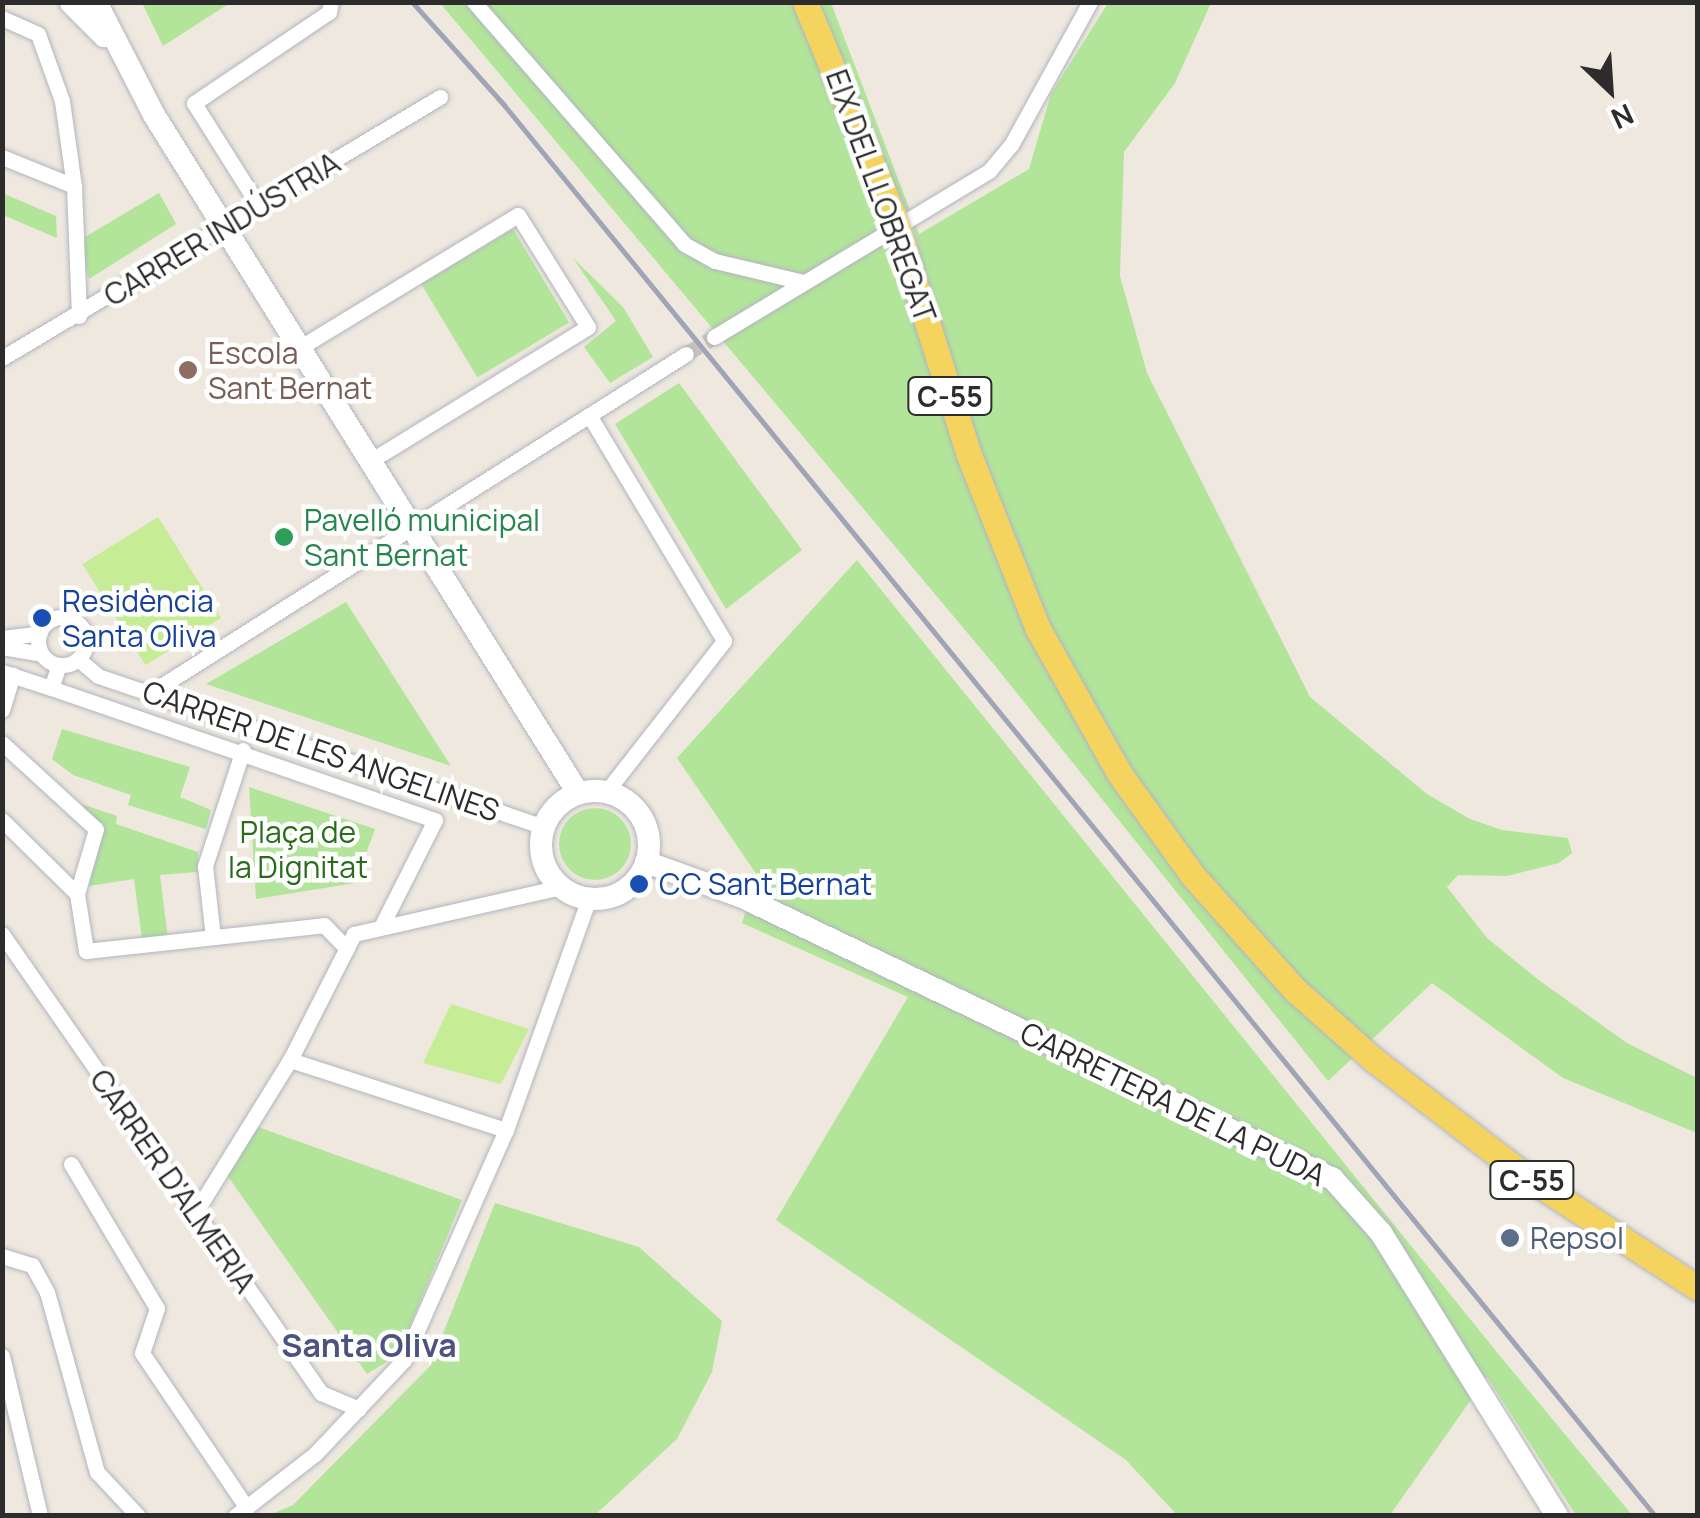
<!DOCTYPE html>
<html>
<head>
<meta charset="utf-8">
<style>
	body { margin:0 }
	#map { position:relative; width:1700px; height:1518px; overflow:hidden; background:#eee8de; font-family:Manrope,sans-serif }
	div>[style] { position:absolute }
	.green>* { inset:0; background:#b2e59a; transform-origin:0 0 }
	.round { border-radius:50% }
	.pitch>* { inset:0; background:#c6ed96; transform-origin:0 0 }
	.street-tunnel>* { height:15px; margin-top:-7.5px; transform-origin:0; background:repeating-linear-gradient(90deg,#c7c2ba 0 15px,transparent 0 23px) }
	.roads { filter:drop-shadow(0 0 2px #b2b4c0) drop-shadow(0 0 2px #b2b4c0) }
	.street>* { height:15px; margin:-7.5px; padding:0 7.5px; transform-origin:7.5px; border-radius:7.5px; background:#fff }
	.street>.ring { margin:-7.5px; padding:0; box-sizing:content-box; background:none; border:15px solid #fff; border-radius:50% }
	.secondary>* { height:22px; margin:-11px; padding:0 11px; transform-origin:11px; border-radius:11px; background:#fff }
	.secondary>.ring { margin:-11px; padding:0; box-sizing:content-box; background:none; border:22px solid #fff; border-radius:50% }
	.primary>* { height:25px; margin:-12.5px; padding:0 12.5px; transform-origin:12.5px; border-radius:12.5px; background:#f4d45e }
	.rail>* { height:5px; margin:-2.5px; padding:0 2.5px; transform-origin:2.5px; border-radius:2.5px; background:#a1a3b7 }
	.bridges { filter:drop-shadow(0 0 2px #c8c8c8) drop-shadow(0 0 2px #c8c8c8) }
	.primary-bridge>* { height:25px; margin:-12.5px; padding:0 12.5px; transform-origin:12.5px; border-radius:12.5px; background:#f4d45e }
	.dots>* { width:28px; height:28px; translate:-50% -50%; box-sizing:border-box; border:5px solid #fff; border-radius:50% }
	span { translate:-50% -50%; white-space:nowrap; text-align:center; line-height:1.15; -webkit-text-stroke:9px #fff; paint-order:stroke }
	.shield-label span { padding:2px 8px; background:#fff; border:2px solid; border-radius:8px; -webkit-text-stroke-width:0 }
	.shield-label { font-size:28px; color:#2c2c2c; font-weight:700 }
	.street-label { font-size:30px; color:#2c2c2c }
	.education-label { font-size:30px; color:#785e54 }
	.left { translate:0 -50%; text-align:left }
	.leisure-label { font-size:30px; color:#27864d }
	.transit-label { font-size:30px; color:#164399 }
	.park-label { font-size:30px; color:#286c19 }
	.service-label { font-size:30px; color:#4e5e75 }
	.neighbourhood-label { font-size:32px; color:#4b537e; font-weight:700 }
	.frame { position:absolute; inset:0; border:5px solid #2c2c2c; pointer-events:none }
	.north { position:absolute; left:1560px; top:40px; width:100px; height:100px; -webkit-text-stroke:8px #fff; paint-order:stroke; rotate:155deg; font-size:28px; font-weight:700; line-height:40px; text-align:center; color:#2c2c2c }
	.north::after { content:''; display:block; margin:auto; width:35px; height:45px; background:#2c2c2c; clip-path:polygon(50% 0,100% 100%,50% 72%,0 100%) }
</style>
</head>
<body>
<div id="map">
	<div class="green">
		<div style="clip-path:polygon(142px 3px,230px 3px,163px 46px)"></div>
		<div style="clip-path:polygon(440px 3px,831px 3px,919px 234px,1029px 169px,1051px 94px,1108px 3px,1211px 3px,1175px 83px,1124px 152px,1120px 276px,1147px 373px,1310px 697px,1427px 794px,1470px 819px,1502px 830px,1568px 838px,1572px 853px,1559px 863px,1507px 876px,1458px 875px,1447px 887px,1487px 938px,1540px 981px,1627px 1043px,1697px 1078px,1697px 1133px,1563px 1078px,1432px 983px,1328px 1081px,996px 667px)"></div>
		<div style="clip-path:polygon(2px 193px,56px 216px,57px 238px,3px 215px)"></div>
		<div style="clip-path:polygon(159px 193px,176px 224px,89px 279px,80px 240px)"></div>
		<div style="left:513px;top:229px;width:109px;height:107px;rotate:59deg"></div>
		<div style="clip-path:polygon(573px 258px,623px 307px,653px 357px,610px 383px,584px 347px,616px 321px)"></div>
		<div style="clip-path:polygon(679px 383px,802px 550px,726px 609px,615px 424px)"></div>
		<div style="clip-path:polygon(857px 560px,1500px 1356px,1632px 1515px,1576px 1515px,1487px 1377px,1390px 1515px,1177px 1515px,1126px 1460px,776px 1220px,908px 997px,742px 923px,757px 875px,677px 758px)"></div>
		<div style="clip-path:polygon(346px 602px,451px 766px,206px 684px)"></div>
		<div style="clip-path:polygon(62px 729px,190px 767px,180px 797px,211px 810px,206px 829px,128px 805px,131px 795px,73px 775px,52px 759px)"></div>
		<div style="clip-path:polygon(249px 787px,375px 829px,355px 883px,256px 899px)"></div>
		<div style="clip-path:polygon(81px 804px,117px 816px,116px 824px,198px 852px,197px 872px,160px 875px,168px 939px,142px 940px,134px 879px,89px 886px,99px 827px)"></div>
		<div class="round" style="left:559px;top:808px;width:72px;height:72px"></div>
		<div style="clip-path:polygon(258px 1127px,462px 1200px,398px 1355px,367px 1374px,227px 1175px)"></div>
		<div style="clip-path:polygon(495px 1203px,639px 1247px,722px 1321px,712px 1372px,677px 1439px,595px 1515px,269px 1515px,293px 1505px,430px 1366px)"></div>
	</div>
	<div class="pitch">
		<div style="left:158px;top:517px;width:119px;height:89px;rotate:58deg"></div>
		<div style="clip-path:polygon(451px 1004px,529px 1029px,501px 1084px,423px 1063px)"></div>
	</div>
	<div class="street-tunnel">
		<div style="left:686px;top:354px;width:33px;rotate:-31deg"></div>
	</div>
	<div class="roads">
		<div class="street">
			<div style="left:474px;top:2px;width:320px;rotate:49deg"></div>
			<div style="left:684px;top:244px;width:35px;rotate:29deg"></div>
			<div style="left:715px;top:261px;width:90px;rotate:13.4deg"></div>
			<div style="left:2px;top:18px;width:39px;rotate:24deg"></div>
			<div style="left:38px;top:34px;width:71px;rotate:70.3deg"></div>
			<div style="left:62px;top:101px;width:86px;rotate:82deg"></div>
			<div style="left:74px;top:186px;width:130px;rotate:87.8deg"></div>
			<div style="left:2px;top:157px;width:78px;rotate:21.9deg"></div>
			<div style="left:260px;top:208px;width:124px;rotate:-122.2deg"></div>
			<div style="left:194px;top:103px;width:163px;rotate:-34deg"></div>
			<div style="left:329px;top:12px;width:10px;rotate:-79deg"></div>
			<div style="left:714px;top:337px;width:321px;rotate:-31.1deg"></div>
			<div style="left:989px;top:171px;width:34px;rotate:-50deg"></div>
			<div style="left:1011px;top:145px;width:163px;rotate:-61.1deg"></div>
			<div style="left:299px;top:348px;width:256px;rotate:-31.3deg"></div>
			<div style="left:518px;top:215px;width:132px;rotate:58deg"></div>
			<div style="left:588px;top:327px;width:256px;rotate:148.4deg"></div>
			<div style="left:2px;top:358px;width:510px;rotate:-30.79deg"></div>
			<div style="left:589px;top:415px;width:263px;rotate:59.1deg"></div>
			<div style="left:724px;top:641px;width:192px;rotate:128deg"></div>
			<div class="ring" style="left:38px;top:617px;width:33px;height:33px"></div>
			<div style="left:2px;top:638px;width:38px;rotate:-7deg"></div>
			<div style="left:2px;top:647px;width:40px;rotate:10deg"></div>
			<div style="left:78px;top:659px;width:26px;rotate:40deg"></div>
			<div style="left:98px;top:676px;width:471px;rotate:18.7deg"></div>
			<div style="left:2px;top:672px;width:52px;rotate:18.1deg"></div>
			<div style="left:51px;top:688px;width:24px;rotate:-71deg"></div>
			<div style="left:51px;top:688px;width:406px;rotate:19deg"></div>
			<div style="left:435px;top:820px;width:115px;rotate:116.8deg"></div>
			<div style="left:150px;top:693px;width:634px;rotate:-32.31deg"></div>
			<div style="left:2px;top:710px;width:37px;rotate:-73deg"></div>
			<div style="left:2px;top:743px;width:127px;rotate:42.5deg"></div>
			<div style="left:96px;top:829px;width:68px;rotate:106.3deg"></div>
			<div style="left:2px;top:820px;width:105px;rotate:44.6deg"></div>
			<div style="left:77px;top:894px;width:58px;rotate:81deg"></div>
			<div style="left:86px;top:951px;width:239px;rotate:-6.2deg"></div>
			<div style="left:324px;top:925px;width:33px;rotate:46deg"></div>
			<div style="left:2px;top:934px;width:559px;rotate:55.2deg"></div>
			<div style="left:321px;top:1393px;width:41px;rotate:22.8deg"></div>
			<div style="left:213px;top:937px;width:71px;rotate:-96.4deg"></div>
			<div style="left:205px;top:866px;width:122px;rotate:-71.9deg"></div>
			<div style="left:290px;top:1060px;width:227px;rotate:18deg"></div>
			<div style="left:71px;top:1164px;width:168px;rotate:59.2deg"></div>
			<div style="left:157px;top:1308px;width:47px;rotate:108.4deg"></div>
			<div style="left:142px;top:1353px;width:187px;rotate:55.9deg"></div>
			<div style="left:195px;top:1213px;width:180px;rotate:-58.2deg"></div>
			<div style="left:290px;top:1060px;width:141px;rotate:-63.1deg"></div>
			<div style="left:354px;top:934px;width:212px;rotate:-12.8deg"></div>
			<div style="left:2px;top:1256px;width:31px;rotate:17deg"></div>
			<div style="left:32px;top:1265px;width:31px;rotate:61deg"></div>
			<div style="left:47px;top:1292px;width:187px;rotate:74.5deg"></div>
			<div style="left:97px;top:1472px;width:60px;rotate:47deg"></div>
			<div style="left:2px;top:1356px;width:164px;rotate:76.6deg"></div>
			<div style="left:235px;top:1516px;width:101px;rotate:-37.8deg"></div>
			<div style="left:315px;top:1454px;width:129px;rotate:-46.6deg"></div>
			<div style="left:404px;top:1360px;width:252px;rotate:-66.1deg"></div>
			<div style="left:506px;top:1130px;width:246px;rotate:-70.3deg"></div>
		</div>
		<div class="secondary">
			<div style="left:96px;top:2px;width:127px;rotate:62.8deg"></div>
			<div style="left:154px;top:115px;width:800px;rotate:57.98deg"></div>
			<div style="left:71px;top:3px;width:47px;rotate:45deg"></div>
			<div class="ring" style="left:541px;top:791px;width:86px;height:86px"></div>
			<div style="left:646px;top:862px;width:100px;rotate:19.9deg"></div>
			<div style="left:740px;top:896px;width:657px;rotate:25.51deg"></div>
			<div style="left:1333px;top:1179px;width:72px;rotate:48.4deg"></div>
			<div style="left:1381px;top:1233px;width:333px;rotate:58.1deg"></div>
		</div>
		<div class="primary">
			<div style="left:805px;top:2px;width:227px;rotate:67.5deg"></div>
			<div style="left:903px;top:246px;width:219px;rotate:72.5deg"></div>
			<div style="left:969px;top:455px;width:187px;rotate:68.4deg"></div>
			<div style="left:1038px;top:629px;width:165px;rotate:60.6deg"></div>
			<div style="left:1119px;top:773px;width:127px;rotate:54.3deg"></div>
			<div style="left:1193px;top:876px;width:153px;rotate:48.2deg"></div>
			<div style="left:1295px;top:990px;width:106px;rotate:41.5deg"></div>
			<div style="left:1374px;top:1060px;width:193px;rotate:37.4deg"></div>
			<div style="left:1527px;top:1177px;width:204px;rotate:33deg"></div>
		</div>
	</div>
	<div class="rail">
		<div style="left:412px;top:2px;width:138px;rotate:48.2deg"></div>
		<div style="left:504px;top:105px;width:1821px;rotate:50.79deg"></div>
	</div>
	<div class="bridges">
		<div class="primary-bridge">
			<div style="left:892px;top:212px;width:36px;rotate:72deg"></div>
		</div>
	</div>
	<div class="dots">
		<div style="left:188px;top:370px;background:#8d6e63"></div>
		<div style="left:284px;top:537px;background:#2e9e5b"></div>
		<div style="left:42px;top:618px;background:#1a4fb4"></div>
		<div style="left:639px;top:884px;background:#1a4fb4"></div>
		<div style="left:1510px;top:1238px;background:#5c6f8a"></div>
	</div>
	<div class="shield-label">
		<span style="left:950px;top:396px">C-55</span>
		<span style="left:1532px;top:1180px">C-55</span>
	</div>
	<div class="street-label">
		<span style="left:881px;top:196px;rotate:70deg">EIX DEL LLOBREGAT</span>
		<span style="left:222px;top:229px;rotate:-31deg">CARRER INDÚSTRIA</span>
		<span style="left:321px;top:751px;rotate:19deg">CARRER DE LES ANGELINES</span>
		<span style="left:1173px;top:1104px;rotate:26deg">CARRETERA DE LA PUDA</span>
		<span style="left:173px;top:1181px;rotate:55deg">CARRER D'ALMERIA</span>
	</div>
	<div class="education-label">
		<span class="left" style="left:208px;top:370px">Escola<br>Sant Bernat</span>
	</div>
	<div class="leisure-label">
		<span class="left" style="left:304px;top:537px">Pavelló municipal<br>Sant Bernat</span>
	</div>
	<div class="transit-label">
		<span class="left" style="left:62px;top:618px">Residència<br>Santa Oliva</span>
		<span class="left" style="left:659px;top:884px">CC Sant Bernat</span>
	</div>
	<div class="park-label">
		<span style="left:298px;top:849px">Plaça de<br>la Dignitat</span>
	</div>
	<div class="service-label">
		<span class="left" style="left:1530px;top:1238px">Repsol</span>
	</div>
	<div class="neighbourhood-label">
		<span style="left:369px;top:1345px">Santa Oliva</span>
	</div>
	<div class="frame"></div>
	<div class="north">N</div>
</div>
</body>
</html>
